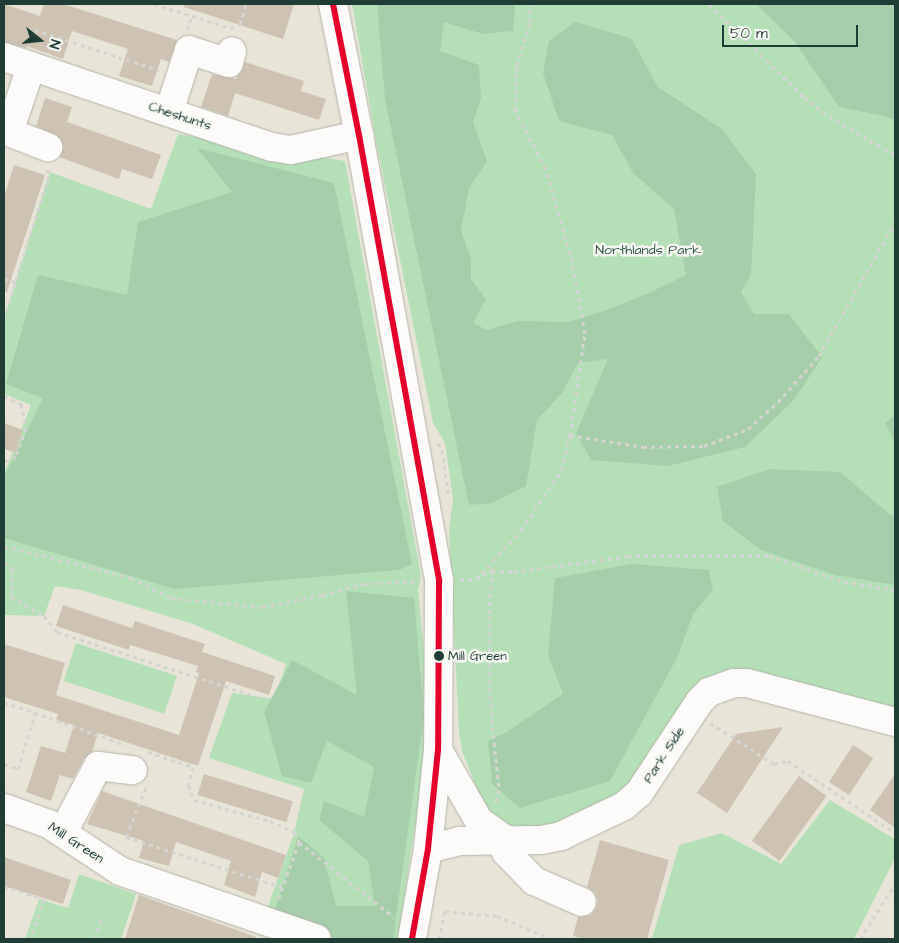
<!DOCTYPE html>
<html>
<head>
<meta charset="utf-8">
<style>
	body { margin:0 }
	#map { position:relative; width:899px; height:943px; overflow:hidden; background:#e8e5d8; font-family:"Architects Daughter",sans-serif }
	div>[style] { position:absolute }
	.green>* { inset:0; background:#b5e0b7; transform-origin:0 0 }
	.forest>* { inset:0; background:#a6ceaa }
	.building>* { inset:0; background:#cec3b2; transform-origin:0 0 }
	.path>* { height:3px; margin-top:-1.5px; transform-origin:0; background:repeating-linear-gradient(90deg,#d4d5d0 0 4px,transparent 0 8px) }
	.roads { filter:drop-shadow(0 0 1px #b4b5ac) drop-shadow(0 0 1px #b4b5ac) }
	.minor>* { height:28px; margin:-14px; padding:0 14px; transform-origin:14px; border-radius:14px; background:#fcfbf9 }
	.bus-1>* { height:6px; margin:-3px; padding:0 3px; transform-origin:3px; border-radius:3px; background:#e4002b }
	.dots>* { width:14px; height:14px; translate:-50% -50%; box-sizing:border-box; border:2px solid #f6f6f2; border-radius:50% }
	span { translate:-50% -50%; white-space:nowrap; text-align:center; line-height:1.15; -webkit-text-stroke:5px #f6f6f2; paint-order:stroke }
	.bus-label { font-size:13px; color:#1f3d34 }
	.left { translate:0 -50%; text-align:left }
	.street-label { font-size:14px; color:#1f3d34 }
	.park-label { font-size:14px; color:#355d49 }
	.frame { position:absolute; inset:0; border:5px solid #1f3d34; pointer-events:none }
	.north { position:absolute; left:15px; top:15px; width:50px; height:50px; -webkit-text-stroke:4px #f6f6f2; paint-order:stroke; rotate:106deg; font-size:14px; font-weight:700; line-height:20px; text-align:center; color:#1f3d34 }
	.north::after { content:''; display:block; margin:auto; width:18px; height:22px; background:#1f3d34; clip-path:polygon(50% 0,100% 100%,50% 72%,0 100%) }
	.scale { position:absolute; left:722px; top:25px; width:136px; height:22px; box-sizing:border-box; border:2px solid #1f3d34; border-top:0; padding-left:6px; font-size:15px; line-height:18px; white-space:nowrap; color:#1f3d34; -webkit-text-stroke:4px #f6f6f2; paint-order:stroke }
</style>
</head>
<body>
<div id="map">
	<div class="green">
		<div style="clip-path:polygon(352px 4px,895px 4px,895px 714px,732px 675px,622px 799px,561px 825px,521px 829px,505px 824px,485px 808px,463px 754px,459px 733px,449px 529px,453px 499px,445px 443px,433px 423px,377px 146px)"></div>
		<div style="clip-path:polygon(178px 134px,345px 161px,421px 576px,418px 590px,431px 720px,398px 939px,334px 939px,264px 918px,294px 833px,304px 789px,209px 758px,232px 693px,275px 699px,286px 664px,193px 624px,81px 590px,55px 586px,44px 616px,4px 615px,4px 474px,31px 405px,4px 394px,4px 318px,50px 172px,151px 209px)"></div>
		<div style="left:76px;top:643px;width:106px;height:40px;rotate:18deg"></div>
		<div style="clip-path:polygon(830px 800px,895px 839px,895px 858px,854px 939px,652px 939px,679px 845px,722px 833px,781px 864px)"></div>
		<div style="clip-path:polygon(79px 874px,136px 894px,121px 939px,25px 939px,39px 899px,68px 908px)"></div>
	</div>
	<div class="forest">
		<div style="clip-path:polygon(377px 4px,515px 4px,513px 31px,483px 34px,444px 22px,440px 51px,479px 65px,481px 98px,473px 122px,487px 161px,469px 188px,461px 231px,471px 259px,471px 279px,486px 299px,473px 323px,487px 330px,518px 321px,567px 322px,604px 311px,651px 292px,686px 275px,674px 209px,633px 173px,612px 135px,559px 121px,543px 73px,549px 41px,575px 22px,631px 38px,658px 87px,722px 129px,756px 174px,751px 275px,741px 292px,754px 314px,789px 314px,822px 357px,794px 400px,745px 447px,668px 466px,591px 460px,576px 433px,608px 359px,578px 363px,562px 393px,537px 420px,526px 486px,492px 503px,469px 505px,385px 99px)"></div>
		<div style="clip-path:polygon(756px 4px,895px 4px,895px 120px,884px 116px,839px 107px,794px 41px)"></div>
		<div style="clip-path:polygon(197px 148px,334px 183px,412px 564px,399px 570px,175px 589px,4px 538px,4px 477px,43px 398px,6px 384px,38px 275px,127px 295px,138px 222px,232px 192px)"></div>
		<div style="clip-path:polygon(895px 416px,895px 443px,885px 423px)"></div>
		<div style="clip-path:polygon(770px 469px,840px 472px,888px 513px,895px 517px,895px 585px,835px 575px,761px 550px,723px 521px,717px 487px)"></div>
		<div style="clip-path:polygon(632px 564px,709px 570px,713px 590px,693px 614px,678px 656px,610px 781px,520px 808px,492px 784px,488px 741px,507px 732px,563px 694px,548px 655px,555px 578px)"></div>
		<div style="clip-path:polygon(346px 591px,414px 598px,424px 716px,393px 939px,338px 939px,272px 920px,298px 836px,324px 858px,336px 906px,375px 906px,368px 861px,319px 820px,324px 801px,364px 817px,374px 767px,327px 741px,311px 783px,282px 776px,264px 712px,292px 660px,357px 695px)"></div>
	</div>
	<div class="building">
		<div style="clip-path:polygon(4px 4px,40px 16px,44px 4px,63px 4px,177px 40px,169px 62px,161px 59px,152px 86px,119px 76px,128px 49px,72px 31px,63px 59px,27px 46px,26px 48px,4px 42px)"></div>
		<div style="clip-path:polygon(184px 4px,294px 4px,283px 39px,184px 7px)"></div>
		<div style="clip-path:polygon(245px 62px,304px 81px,301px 91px,326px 99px,319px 120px,235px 93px,228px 116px,201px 107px,212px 74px,236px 79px)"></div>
		<div style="clip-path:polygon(45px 98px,72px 107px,67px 122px,161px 155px,152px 179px,122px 169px,119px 179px,59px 157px,63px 145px,60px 138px,36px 126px)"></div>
		<div style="clip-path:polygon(14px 165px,45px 175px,7px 292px,4px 292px,4px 197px)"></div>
		<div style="clip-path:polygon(4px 423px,23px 430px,16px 453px,4px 449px)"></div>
		<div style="clip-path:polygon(63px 605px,132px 628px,135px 621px,205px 644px,202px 652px,275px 676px,269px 695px,226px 681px,198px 766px,98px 733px,92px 752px,84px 759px,73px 779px,60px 775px,51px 801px,26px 792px,41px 746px,65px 753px,74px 725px,56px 720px,58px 714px,4px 697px,4px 644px,65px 663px,56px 695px,179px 735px,199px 673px,196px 672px,198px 666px,130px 645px,129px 650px,56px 626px)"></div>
		<div style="clip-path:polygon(783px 727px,727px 813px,697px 793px,736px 734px)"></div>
		<div style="left:853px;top:745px;width:24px;height:44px;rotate:33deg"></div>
		<div style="left:204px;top:774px;width:93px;height:22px;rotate:17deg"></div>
		<div style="clip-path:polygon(895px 774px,895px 828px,870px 810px)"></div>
		<div style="left:799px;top:776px;width:34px;height:80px;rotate:36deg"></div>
		<div style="clip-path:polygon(102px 791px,286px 855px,278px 878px,262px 872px,255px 897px,224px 885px,231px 861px,176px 842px,169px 866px,139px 858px,144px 841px,87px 824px)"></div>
		<div style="clip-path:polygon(600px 840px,669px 860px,647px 939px,585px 939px,573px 936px,578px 917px,591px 915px,596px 908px,598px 901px,595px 893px,587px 887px)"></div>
		<div style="clip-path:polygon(4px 857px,71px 880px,63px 904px,4px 886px)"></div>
		<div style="clip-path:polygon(139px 895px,256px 937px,256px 939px,125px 939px)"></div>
	</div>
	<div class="path">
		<div style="left:154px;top:4px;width:80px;rotate:17.5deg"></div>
		<div style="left:230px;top:28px;width:11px;rotate:-22deg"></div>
		<div style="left:240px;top:24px;width:21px;rotate:-73deg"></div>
		<div style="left:709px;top:4px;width:133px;rotate:44.4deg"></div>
		<div style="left:804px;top:97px;width:23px;rotate:40deg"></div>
		<div style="left:822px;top:112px;width:85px;rotate:30.5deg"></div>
		<div style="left:35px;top:30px;width:130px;rotate:17.9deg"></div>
		<div style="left:187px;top:30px;width:15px;rotate:-70deg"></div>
		<div style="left:4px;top:278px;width:12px;rotate:20deg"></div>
		<div style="left:4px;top:318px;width:153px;rotate:-72.5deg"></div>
		<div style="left:50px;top:172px;width:8px;rotate:-166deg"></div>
		<div style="left:4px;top:396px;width:19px;rotate:25deg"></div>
		<div style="left:21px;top:404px;width:25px;rotate:78deg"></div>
		<div style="left:26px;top:428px;width:30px;rotate:110deg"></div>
		<div style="left:16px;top:456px;width:9px;rotate:144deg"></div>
		<div style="left:9px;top:461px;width:5px;rotate:-169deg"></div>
		<div style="left:570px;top:435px;width:74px;rotate:9.3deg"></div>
		<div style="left:643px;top:447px;width:61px;rotate:-0.9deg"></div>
		<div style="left:704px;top:446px;width:47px;rotate:-21.1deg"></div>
		<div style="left:748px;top:429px;width:40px;rotate:-42deg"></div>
		<div style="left:778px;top:402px;width:62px;rotate:-48.3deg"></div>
		<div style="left:819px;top:356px;width:154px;rotate:-60.4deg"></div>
		<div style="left:438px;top:443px;width:8px;rotate:60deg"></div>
		<div style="left:442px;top:450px;width:43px;rotate:82.1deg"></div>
		<div style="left:4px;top:546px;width:131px;rotate:14.1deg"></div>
		<div style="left:131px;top:578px;width:45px;rotate:26.6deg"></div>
		<div style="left:171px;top:598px;width:92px;rotate:5.6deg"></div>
		<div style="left:263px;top:607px;width:60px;rotate:-11.5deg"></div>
		<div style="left:322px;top:595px;width:42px;rotate:-15deg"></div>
		<div style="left:363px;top:584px;width:54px;rotate:-3.2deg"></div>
		<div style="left:4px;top:561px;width:11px;rotate:45deg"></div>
		<div style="left:12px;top:569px;width:28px;rotate:92deg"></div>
		<div style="left:11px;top:597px;width:38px;rotate:30deg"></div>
		<div style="left:44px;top:616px;width:21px;rotate:51deg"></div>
		<div style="left:57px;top:632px;width:211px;rotate:17.9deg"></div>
		<div style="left:492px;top:570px;width:45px;rotate:93.8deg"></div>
		<div style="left:489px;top:615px;width:96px;rotate:88.8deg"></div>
		<div style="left:491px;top:711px;width:79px;rotate:84.2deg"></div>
		<div style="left:499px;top:790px;width:16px;rotate:105deg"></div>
		<div style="left:476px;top:579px;width:67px;rotate:-47.4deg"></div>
		<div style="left:521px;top:530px;width:73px;rotate:-55.7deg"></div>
		<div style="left:562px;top:470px;width:36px;rotate:-77deg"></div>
		<div style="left:570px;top:435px;width:103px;rotate:-81.6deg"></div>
		<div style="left:585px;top:333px;width:72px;rotate:-100.4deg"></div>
		<div style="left:572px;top:262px;width:97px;rotate:-105.6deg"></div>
		<div style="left:546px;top:169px;width:67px;rotate:-117.7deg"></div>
		<div style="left:515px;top:110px;width:45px;rotate:-87.5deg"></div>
		<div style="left:517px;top:65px;width:45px;rotate:-73.2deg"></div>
		<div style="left:530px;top:22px;width:18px;rotate:-87deg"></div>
		<div style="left:460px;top:580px;width:16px;rotate:-4deg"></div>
		<div style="left:476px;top:579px;width:18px;rotate:-29deg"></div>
		<div style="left:492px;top:570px;width:21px;rotate:5deg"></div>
		<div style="left:513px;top:572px;width:116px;rotate:-7.9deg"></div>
		<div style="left:628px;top:556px;width:141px"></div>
		<div style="left:769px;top:556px;width:79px;rotate:19.1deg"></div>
		<div style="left:844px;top:582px;width:52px;rotate:8.9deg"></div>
		<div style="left:4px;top:702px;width:129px;rotate:19.4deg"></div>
		<div style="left:710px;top:723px;width:76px;rotate:32.6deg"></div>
		<div style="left:774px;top:764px;width:14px;rotate:-12deg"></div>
		<div style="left:788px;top:761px;width:129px;rotate:33.9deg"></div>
		<div style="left:148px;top:752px;width:47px;rotate:18.4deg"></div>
		<div style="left:193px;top:767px;width:19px;rotate:106deg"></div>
		<div style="left:188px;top:785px;width:16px;rotate:68deg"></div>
		<div style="left:194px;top:800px;width:79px;rotate:15.4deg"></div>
		<div style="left:270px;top:821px;width:27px;rotate:24deg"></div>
		<div style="left:295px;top:832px;width:11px;rotate:68deg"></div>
		<div style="left:299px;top:842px;width:63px;rotate:109.6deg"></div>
		<div style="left:4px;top:764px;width:15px;rotate:20deg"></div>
		<div style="left:18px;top:769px;width:59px;rotate:-73.1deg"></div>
		<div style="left:146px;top:788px;width:53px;rotate:112.2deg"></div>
		<div style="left:126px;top:837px;width:164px;rotate:17.8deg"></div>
		<div style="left:299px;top:842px;width:121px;rotate:38.3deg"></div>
		<div style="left:4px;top:886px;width:42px;rotate:18deg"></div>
		<div style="left:44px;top:899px;width:42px;rotate:109.3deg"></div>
		<div style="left:445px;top:911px;width:52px;rotate:5.5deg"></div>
		<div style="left:497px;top:916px;width:60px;rotate:22.7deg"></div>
		<div style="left:95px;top:939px;width:24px;rotate:-71deg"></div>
		<div style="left:439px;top:939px;width:29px;rotate:-78deg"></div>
		<div style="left:860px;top:939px;width:65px;rotate:-57.5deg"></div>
	</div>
	<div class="roads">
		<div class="minor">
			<div style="left:333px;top:4px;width:134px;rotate:78.8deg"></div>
			<div style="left:359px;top:135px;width:453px;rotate:79.8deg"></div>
			<div style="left:439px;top:581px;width:169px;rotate:90.3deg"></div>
			<div style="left:438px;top:750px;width:100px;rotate:95.8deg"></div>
			<div style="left:428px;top:849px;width:91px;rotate:100.1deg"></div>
			<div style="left:4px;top:57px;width:283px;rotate:18.6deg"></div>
			<div style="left:272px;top:147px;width:19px;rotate:9deg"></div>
			<div style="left:291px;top:150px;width:70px;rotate:-12.4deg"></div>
			<div style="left:31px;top:67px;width:65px;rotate:108.7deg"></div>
			<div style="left:10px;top:129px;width:4px;rotate:76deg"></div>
			<div style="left:11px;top:133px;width:40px;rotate:21deg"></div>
			<div style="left:169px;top:112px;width:65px;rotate:-72.1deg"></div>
			<div style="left:189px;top:50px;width:42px;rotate:18deg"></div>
			<div style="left:229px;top:63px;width:12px;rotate:-76deg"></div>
			<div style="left:438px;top:750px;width:82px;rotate:60deg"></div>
			<div style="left:479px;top:821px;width:32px;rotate:35deg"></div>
			<div style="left:505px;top:839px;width:13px;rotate:86deg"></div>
			<div style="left:506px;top:852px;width:40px;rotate:46deg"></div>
			<div style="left:534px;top:881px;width:52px;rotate:23.6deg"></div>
			<div style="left:4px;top:808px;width:48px;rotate:19.6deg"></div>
			<div style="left:49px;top:824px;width:85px;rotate:33.5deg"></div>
			<div style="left:120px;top:871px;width:208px;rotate:19deg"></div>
			<div style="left:63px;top:832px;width:75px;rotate:-62.1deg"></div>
			<div style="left:98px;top:766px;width:35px;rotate:7deg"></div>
			<div style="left:428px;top:849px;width:32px;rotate:-14deg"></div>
			<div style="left:459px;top:841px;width:82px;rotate:-0.7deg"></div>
			<div style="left:541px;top:840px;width:20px;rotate:-11deg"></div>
			<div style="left:561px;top:836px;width:70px;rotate:-25.5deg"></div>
			<div style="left:624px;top:806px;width:20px;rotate:-41deg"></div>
			<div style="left:639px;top:793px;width:110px;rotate:-56.5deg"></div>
			<div style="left:700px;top:701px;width:13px;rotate:-45deg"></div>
			<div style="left:709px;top:692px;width:27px;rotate:-20deg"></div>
			<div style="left:734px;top:683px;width:13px"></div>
			<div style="left:747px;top:683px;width:153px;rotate:14.8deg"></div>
		</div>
	</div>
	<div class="bus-1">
		<div style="left:333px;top:4px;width:134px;rotate:78.8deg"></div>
		<div style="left:359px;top:135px;width:453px;rotate:79.8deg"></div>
		<div style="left:439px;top:581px;width:169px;rotate:90.3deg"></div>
		<div style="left:438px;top:750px;width:100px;rotate:95.8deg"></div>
		<div style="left:428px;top:849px;width:91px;rotate:100.1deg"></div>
	</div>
	<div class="dots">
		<div style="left:439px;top:656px;background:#1f3d34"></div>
	</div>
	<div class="bus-label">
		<span class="left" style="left:448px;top:656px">Mill Green</span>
	</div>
	<div class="street-label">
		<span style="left:180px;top:116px;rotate:18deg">Cheshunts</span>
		<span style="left:664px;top:755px;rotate:-57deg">Park Side</span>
		<span style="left:76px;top:843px;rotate:33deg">Mill Green</span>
	</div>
	<div class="park-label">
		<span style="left:648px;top:250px">Northlands Park</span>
	</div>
	<div class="frame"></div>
	<div class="north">N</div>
	<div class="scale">50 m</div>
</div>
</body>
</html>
